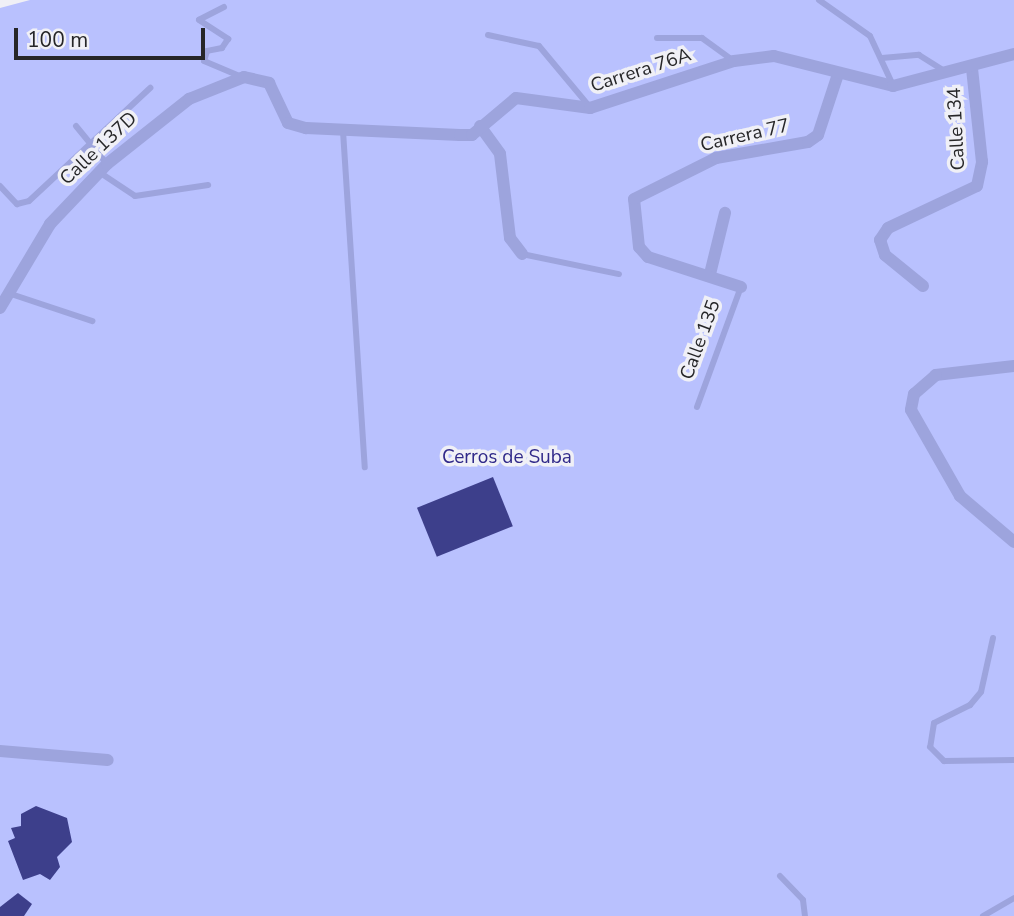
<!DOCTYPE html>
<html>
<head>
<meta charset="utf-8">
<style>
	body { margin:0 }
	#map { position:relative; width:1014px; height:916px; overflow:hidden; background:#f0f0f6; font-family:"Nunito Sans",sans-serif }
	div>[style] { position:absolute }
	.green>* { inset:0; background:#b9c1fe }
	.building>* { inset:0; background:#3d3f8b; transform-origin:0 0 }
	.lane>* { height:6px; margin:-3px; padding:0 3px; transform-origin:3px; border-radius:3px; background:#9da4dd }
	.street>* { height:12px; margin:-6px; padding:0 6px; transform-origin:6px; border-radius:6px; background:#9da4dd }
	span { translate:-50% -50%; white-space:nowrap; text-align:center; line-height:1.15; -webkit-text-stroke:7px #f0f0f6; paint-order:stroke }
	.street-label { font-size:19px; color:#262628 }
	.park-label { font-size:19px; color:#302989 }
	.scale { position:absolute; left:14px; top:28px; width:191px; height:32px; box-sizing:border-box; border:4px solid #262628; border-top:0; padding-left:9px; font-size:21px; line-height:24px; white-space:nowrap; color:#262628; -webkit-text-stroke:5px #f0f0f6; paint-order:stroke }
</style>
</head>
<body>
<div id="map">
	<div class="green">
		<div style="clip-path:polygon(30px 0,1014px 0,1014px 916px,0 916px,0 8px)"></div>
	</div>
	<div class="building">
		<div style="left:493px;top:477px;width:53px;height:82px;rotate:68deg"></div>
		<div style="clip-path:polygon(36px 806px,67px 818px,72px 842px,57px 857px,60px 867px,50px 880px,40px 874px,23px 880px,8px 841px,15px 838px,11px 828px,21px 826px,21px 814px)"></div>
		<div style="clip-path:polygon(18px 893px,32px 904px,24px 916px,0 916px,0 907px)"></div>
	</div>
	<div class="lane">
		<div style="left:819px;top:0;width:62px;rotate:35.2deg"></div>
		<div style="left:870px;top:36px;width:54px;rotate:64.9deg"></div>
		<div style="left:224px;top:7px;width:28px;rotate:153deg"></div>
		<div style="left:199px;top:20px;width:35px;rotate:33deg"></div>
		<div style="left:228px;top:39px;width:11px;rotate:124deg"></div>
		<div style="left:222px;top:48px;width:15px;rotate:169deg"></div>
		<div style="left:207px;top:51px;width:10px;rotate:107deg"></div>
		<div style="left:204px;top:61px;width:38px;rotate:23deg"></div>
		<div style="left:488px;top:35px;width:52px;rotate:12.2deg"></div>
		<div style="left:539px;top:46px;width:78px;rotate:50.2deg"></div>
		<div style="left:657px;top:38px;width:45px"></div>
		<div style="left:702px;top:38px;width:39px;rotate:36deg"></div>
		<div style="left:882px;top:58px;width:37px;rotate:-5deg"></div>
		<div style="left:919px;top:55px;width:31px;rotate:32deg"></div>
		<div style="left:76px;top:126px;width:49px;rotate:50.8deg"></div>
		<div style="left:343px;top:131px;width:337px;rotate:86.3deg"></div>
		<div style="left:99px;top:172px;width:43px;rotate:33.7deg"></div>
		<div style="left:135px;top:196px;width:74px;rotate:-8.6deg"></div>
		<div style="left:0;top:186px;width:25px;rotate:47deg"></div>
		<div style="left:17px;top:204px;width:12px;rotate:-14deg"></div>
		<div style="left:29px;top:201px;width:166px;rotate:-43deg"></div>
		<div style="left:522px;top:254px;width:99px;rotate:11.7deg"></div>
		<div style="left:8px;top:293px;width:89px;rotate:18.4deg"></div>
		<div style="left:697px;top:407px;width:128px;rotate:-69.9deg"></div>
		<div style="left:993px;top:638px;width:55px;rotate:102.5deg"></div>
		<div style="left:981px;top:692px;width:17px;rotate:130deg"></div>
		<div style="left:970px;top:705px;width:40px;rotate:153.4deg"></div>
		<div style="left:934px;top:723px;width:24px;rotate:99deg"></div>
		<div style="left:930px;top:747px;width:20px;rotate:45deg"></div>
		<div style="left:944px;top:761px;width:70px;rotate:-0.8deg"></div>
		<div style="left:780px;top:876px;width:33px;rotate:46deg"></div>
		<div style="left:803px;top:900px;width:16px;rotate:83deg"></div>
		<div style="left:983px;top:916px;width:36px;rotate:-30deg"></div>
	</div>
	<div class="street">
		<div style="left:480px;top:126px;width:34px;rotate:54deg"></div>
		<div style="left:500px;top:154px;width:85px;rotate:83.2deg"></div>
		<div style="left:510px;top:238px;width:20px;rotate:53deg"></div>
		<div style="left:710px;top:274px;width:63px;rotate:-76.2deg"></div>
		<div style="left:923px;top:286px;width:49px;rotate:-140.8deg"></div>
		<div style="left:885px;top:255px;width:16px;rotate:-108deg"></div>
		<div style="left:880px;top:240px;width:14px;rotate:-56deg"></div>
		<div style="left:888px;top:228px;width:98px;rotate:-25.3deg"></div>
		<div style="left:977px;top:186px;width:25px;rotate:-78deg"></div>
		<div style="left:982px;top:162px;width:94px;rotate:-96.1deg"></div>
		<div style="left:741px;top:287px;width:98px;rotate:-162.1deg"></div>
		<div style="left:648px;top:257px;width:13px;rotate:-132deg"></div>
		<div style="left:639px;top:247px;width:48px;rotate:-95.9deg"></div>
		<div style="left:634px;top:199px;width:92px;rotate:-26.6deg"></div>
		<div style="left:716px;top:158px;width:93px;rotate:-9.9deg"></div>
		<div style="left:808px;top:142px;width:12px;rotate:-35deg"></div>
		<div style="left:818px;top:135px;width:64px;rotate:-71.8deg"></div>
		<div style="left:0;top:308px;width:98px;rotate:-59.2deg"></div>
		<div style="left:50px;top:224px;width:83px;rotate:-46.5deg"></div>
		<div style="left:107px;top:164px;width:105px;rotate:-38.4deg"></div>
		<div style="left:189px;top:99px;width:59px;rotate:-21.8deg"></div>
		<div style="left:244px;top:77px;width:26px;rotate:13deg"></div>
		<div style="left:269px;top:83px;width:44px;rotate:64.6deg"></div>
		<div style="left:288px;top:123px;width:19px;rotate:16deg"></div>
		<div style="left:306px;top:128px;width:154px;rotate:2.6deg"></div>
		<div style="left:460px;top:135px;width:12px"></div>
		<div style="left:472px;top:135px;width:57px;rotate:-40.1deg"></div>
		<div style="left:516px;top:98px;width:75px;rotate:7.7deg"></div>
		<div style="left:590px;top:108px;width:151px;rotate:-18.1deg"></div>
		<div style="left:734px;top:61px;width:40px;rotate:-7.1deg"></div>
		<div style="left:774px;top:56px;width:123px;rotate:14.1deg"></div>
		<div style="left:893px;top:86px;width:125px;rotate:-14.8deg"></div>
		<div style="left:1014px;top:366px;width:79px;rotate:173.4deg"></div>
		<div style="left:936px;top:375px;width:29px;rotate:139deg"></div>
		<div style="left:914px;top:394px;width:16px;rotate:101deg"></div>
		<div style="left:911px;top:410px;width:99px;rotate:60.3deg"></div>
		<div style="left:960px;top:496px;width:71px;rotate:40.4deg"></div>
		<div style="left:0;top:751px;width:108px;rotate:4.8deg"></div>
	</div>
	<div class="street-label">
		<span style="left:641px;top:71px;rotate:-18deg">Carrera 76A</span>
		<span style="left:957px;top:129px;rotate:-93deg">Calle 134</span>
		<span style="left:745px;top:136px;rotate:-13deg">Carrera 77</span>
		<span style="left:99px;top:149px;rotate:-43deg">Calle 137D</span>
		<span style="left:701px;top:340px;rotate:-70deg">Calle 135</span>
	</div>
	<div class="park-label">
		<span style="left:507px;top:458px">Cerros de Suba</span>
	</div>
	<div class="scale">100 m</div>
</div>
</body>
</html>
